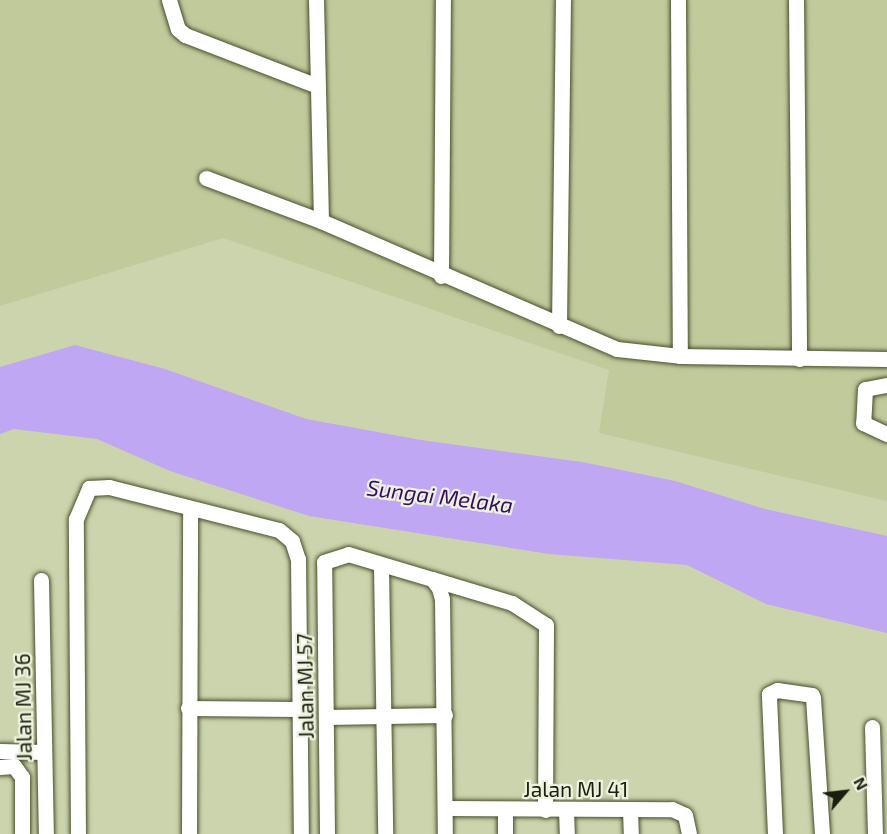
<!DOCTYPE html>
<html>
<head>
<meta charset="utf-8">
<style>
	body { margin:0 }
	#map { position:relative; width:887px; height:834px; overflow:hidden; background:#cbd4ac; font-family:"Exo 2",sans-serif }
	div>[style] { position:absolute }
	.built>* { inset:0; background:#c0ca9b }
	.water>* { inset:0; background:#bfa7f4 }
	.roads { filter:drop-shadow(0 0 2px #484f2c) drop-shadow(0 0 2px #484f2c) }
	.minor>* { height:15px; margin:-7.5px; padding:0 7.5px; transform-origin:7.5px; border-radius:7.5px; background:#fff }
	span { translate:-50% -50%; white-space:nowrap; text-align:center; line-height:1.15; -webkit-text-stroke:4.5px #edf2de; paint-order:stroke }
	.street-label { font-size:21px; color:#1b1e0f }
	.water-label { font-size:22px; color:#350e63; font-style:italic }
	.north { position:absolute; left:815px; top:762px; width:60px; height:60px; -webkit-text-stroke:4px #edf2de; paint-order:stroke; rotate:62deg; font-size:16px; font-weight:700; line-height:24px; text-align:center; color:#1b1e0f }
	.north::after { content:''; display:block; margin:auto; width:21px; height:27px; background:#1b1e0f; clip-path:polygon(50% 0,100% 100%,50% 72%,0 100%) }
</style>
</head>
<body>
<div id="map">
	<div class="built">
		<div style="clip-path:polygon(0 0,887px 0,887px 501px,599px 433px,609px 370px,223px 238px,0 306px)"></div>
	</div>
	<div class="water">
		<div style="clip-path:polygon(75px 345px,165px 369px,306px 419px,421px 440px,582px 462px,675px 481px,765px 509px,887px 536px,887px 633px,766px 604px,687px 565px,549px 554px,309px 516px,170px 471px,97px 439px,14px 429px,0 434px,0 367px)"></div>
	</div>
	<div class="roads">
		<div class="minor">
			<div style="left:169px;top:0;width:30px;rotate:73deg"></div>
			<div style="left:178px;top:29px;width:9px;rotate:41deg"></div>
			<div style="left:185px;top:35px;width:142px;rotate:21.1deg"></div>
			<div style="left:316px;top:0;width:221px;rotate:88.7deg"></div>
			<div style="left:678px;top:0;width:356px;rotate:89.7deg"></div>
			<div style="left:796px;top:0;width:359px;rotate:89.5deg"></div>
			<div style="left:206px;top:178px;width:123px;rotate:20.5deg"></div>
			<div style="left:321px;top:221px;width:322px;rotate:23.4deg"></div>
			<div style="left:617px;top:349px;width:63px;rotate:6.3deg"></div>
			<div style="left:680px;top:356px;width:207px;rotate:0.8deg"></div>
			<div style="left:441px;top:276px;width:276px;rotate:-89.6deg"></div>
			<div style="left:559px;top:326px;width:326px;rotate:-89.3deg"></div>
			<div style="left:886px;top:385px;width:21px;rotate:169deg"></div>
			<div style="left:865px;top:389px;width:34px;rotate:93deg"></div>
			<div style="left:863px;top:423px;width:26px;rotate:25deg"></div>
			<div style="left:381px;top:565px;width:269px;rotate:89.1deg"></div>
			<div style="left:432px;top:579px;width:84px;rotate:16.7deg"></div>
			<div style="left:512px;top:603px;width:40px;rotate:32.9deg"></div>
			<div style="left:546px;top:625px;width:185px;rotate:90.3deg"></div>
			<div style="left:41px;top:580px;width:254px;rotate:88.9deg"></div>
			<div style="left:188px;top:708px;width:109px;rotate:0.5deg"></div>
			<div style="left:326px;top:717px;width:119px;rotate:-1deg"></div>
			<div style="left:872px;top:727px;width:107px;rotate:88.4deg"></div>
			<div style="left:0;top:751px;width:44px;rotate:1.3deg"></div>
			<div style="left:0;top:767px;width:14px;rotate:-4deg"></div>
			<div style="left:14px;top:766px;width:14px;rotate:54deg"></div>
			<div style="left:22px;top:777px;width:57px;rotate:90deg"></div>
			<div style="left:445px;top:808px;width:227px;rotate:0.3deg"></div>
			<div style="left:672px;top:809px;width:14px;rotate:25deg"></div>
			<div style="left:685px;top:815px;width:19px;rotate:78deg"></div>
			<div style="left:505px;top:810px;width:24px;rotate:90deg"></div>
			<div style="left:566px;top:810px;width:24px;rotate:88deg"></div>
			<div style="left:630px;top:810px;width:24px;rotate:88deg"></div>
			<div style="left:78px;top:834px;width:315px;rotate:-90.4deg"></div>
			<div style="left:76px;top:519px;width:34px;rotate:-67deg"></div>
			<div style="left:89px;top:488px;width:20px;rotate:-3deg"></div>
			<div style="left:109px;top:487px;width:175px;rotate:14.2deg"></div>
			<div style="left:279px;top:530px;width:17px;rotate:40deg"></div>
			<div style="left:292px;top:541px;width:19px;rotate:72deg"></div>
			<div style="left:298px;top:559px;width:275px;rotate:89.4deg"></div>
			<div style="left:189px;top:834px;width:324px;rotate:-89.8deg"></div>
			<div style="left:327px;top:834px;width:272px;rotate:-90.6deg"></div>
			<div style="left:324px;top:562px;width:25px;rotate:-18deg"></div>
			<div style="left:348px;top:554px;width:88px;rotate:16.6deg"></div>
			<div style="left:432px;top:579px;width:11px;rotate:52deg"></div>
			<div style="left:439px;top:588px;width:11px;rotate:75deg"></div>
			<div style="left:442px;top:599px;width:235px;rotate:89.3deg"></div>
			<div style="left:775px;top:834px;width:140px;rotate:-92.5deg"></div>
			<div style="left:769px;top:694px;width:9px;rotate:-27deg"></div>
			<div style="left:777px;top:690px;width:35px;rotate:8deg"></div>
			<div style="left:812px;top:695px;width:3px;rotate:72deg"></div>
			<div style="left:813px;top:698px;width:136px;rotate:86.2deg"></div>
		</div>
	</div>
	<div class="street-label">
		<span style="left:305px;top:686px;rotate:-91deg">Jalan MJ 57</span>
		<span style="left:23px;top:707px;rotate:-91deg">Jalan MJ 36</span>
		<span style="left:576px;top:789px">Jalan MJ 41</span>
	</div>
	<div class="water-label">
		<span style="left:440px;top:496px;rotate:7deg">Sungai Melaka</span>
	</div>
	<div class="north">N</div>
</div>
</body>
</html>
